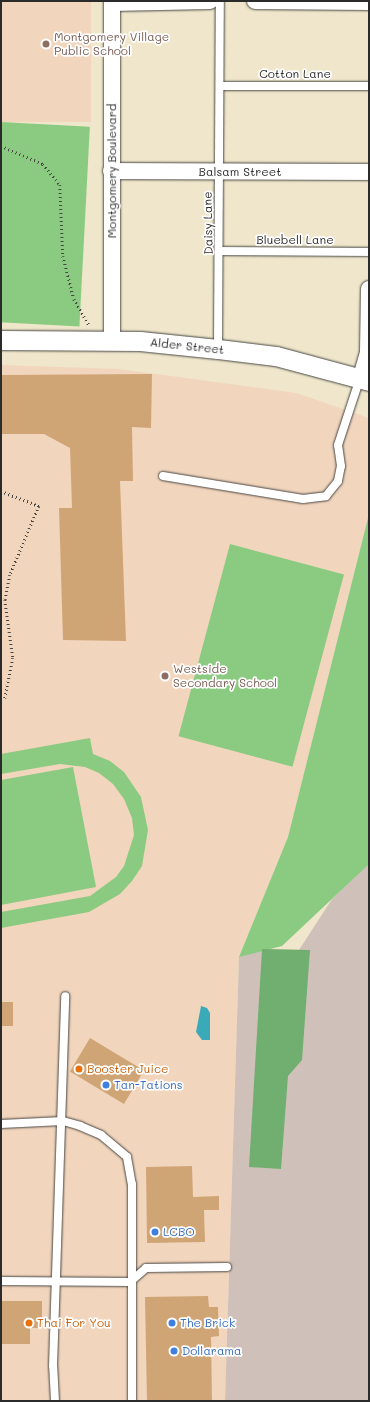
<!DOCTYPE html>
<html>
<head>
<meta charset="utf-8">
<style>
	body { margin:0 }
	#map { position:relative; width:370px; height:1402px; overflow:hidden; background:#efe6cb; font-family:Mali,sans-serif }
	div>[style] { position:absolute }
	.built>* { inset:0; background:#f2d5bd; transform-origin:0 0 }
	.industrial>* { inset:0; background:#cfc1ba }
	.green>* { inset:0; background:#8bcb81; transform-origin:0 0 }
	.forest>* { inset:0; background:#70af6f }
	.water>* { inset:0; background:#3baab8 }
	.building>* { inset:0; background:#d0a576; transform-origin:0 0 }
	.path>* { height:2.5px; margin-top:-1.25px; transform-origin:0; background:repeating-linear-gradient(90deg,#484743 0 1px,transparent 0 4px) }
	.roads { filter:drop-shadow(0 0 1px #484743) drop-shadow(0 0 1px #484743) }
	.service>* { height:8px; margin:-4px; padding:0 4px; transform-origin:4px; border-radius:4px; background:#fff }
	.minor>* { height:16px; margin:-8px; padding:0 8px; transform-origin:8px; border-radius:8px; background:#fff }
	.tertiary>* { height:19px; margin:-9.5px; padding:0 9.5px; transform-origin:9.5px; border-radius:9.5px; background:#fff }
	.dots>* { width:11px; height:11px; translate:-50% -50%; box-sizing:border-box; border:2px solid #fff; border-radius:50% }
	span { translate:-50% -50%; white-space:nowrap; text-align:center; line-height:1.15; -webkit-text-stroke:3.5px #fff; paint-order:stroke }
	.education-label { font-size:12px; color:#785e54 }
	.left { translate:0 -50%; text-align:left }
	.street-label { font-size:12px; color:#2b2b2b }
	.food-label { font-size:12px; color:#c56008 }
	.shop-label { font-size:12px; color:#366cbe }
	.frame { position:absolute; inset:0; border:2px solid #2b2b2b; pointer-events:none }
</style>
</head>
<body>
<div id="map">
	<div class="built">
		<div style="left:1px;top:1px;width:90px;height:121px"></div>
		<div style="clip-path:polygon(1px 365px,119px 369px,296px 393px,369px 418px,369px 514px,288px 837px,239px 957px,225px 1401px,1px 1401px)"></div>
	</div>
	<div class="industrial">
		<div style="clip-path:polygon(369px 863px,369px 1401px,225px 1401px,239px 957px,262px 949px,299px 950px,332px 899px)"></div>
	</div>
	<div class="green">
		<div style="left:1px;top:122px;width:89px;height:200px;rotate:3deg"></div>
		<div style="clip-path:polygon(369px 514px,369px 864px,282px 946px,239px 957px,288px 837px)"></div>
		<div style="left:230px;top:544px;width:118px;height:199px;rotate:15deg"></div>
		<div style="clip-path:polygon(90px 738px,93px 754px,110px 761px,124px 772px,141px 797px,148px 830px,142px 866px,132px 881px,120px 894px,89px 912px,1px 928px,1px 912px,90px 896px,116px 877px,124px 866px,134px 835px,132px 818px,124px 799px,113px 784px,99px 773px,85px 767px,60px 764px,1px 774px,1px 754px)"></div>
		<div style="clip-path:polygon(73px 767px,96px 887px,1px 905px,1px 780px)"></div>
	</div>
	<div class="forest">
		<div style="clip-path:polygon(262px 949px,310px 950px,302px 1060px,288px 1076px,281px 1169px,249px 1167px)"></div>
	</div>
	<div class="water">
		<div style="clip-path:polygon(201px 1006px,207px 1008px,210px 1013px,210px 1040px,202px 1040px,196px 1032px)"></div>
	</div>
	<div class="building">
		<div style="clip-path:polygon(152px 374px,151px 428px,132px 427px,133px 481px,120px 481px,126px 641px,63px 640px,59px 508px,72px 508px,70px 448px,44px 434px,1px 434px,1px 375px)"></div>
		<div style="left:1px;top:1002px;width:12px;height:24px"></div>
		<div style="left:90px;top:1038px;width:63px;height:39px;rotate:31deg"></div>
		<div style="clip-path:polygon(192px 1166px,193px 1197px,219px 1196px,219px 1210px,204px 1210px,205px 1242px,147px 1243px,146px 1167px)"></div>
		<div style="clip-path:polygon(208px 1296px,209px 1307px,218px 1307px,219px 1336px,211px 1337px,212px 1401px,147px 1401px,145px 1297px)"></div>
		<div style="clip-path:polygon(1px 1301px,42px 1301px,42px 1328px,30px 1328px,30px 1344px,1px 1344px)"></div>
	</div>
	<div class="path">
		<div style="left:1px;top:146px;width:46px;rotate:23.2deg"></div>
		<div style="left:43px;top:164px;width:27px;rotate:51deg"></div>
		<div style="left:60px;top:185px;width:71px;rotate:87.6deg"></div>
		<div style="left:63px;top:256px;width:44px;rotate:75.7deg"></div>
		<div style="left:74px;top:299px;width:30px;rotate:60deg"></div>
		<div style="left:1px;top:491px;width:41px;rotate:21.5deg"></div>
		<div style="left:39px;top:506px;width:75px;rotate:112.8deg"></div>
		<div style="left:10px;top:575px;width:25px;rotate:101deg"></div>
		<div style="left:5px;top:600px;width:59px;rotate:82.1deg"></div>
		<div style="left:13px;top:658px;width:41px;rotate:101.3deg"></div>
	</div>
	<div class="roads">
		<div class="service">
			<div style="left:221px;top:86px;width:148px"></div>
			<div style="left:221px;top:251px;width:148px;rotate:0.4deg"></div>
			<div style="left:218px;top:349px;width:348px;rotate:-89.7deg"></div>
			<div style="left:163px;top:476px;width:142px;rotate:9.3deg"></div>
			<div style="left:303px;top:499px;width:23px;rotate:-7deg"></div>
			<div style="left:326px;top:496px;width:19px;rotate:-51deg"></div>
			<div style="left:338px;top:481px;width:15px;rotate:-79deg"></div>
			<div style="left:341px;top:466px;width:21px;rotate:-98deg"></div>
			<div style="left:338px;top:445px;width:71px;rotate:-71.8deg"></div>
			<div style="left:1px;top:1124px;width:62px;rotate:-2.8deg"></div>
			<div style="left:63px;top:1121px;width:18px;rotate:16deg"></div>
			<div style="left:80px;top:1126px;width:23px;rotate:23deg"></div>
			<div style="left:101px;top:1135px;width:34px;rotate:40deg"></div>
			<div style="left:127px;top:1157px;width:27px;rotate:80deg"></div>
			<div style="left:132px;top:1184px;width:217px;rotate:90deg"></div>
			<div style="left:1px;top:1281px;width:129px;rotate:0.4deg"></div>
			<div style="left:130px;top:1282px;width:21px;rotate:-41deg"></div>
			<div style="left:146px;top:1268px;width:81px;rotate:-0.7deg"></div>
			<div style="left:55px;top:1401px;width:35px;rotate:-93deg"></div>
			<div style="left:53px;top:1366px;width:370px;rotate:-88.1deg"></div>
		</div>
		<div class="minor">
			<div style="left:255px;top:1px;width:114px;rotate:0.5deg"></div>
			<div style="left:112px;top:3px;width:98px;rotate:-1.2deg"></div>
			<div style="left:111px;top:171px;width:258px;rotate:0.2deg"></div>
			<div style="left:112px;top:340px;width:339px;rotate:-90deg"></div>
			<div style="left:361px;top:377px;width:26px;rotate:-74deg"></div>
			<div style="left:368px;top:352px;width:63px;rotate:-89.1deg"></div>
		</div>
		<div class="tertiary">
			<div style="left:1px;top:340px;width:139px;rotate:0.4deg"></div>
			<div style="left:140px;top:341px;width:78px;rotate:5.9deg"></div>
			<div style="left:218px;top:349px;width:58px;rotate:6.9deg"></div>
			<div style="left:276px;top:356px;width:96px;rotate:15deg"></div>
		</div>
	</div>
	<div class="dots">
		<div style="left:46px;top:44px;background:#8d6e63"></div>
		<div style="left:165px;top:676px;background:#8d6e63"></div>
		<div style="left:79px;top:1069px;background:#e8710a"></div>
		<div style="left:106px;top:1085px;background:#3f7fe0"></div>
		<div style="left:155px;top:1232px;background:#3f7fe0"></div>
		<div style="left:29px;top:1323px;background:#e8710a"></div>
		<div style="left:172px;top:1323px;background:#3f7fe0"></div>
		<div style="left:174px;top:1351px;background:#3f7fe0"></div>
	</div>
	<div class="education-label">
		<span class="left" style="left:54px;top:44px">Montgomery Village<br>Public School</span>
		<span class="left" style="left:173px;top:676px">Westside<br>Secondary School</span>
	</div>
	<div class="street-label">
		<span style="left:295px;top:74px">Cotton Lane</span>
		<span style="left:112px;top:171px;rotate:-90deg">Montgomery Boulevard</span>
		<span style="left:240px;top:172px">Balsam Street</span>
		<span style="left:208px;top:223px;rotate:-91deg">Daisy Lane</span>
		<span style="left:295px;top:240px">Bluebell Lane</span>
		<span style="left:187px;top:346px;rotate:6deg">Alder Street</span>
	</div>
	<div class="food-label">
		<span class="left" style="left:87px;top:1069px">Booster Juice</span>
		<span class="left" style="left:37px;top:1323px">Thai For You</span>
	</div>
	<div class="shop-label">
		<span class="left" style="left:114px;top:1085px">Tan-Tations</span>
		<span class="left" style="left:163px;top:1232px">LCBO</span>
		<span class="left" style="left:180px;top:1323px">The Brick</span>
		<span class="left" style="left:182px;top:1351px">Dollarama</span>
	</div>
	<div class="frame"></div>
</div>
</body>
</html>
